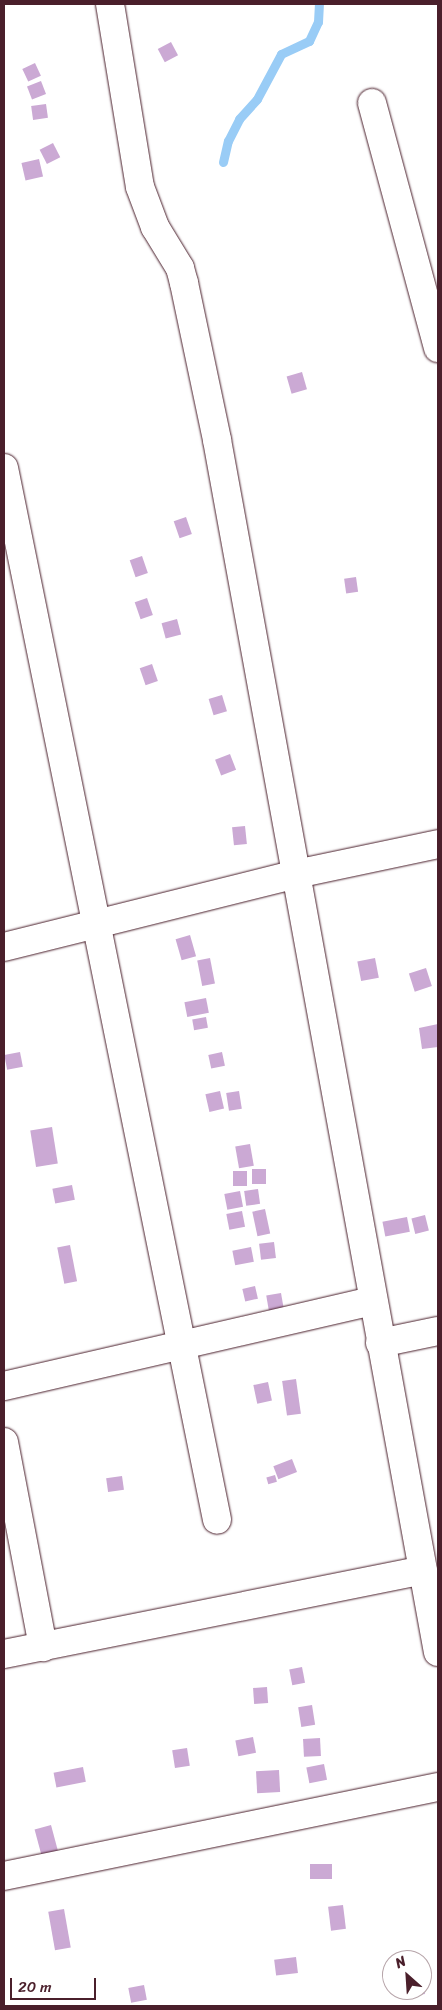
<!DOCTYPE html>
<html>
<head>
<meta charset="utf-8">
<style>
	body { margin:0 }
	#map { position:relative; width:442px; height:2010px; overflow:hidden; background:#fff; font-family:Sriracha,sans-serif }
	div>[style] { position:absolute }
	.stream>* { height:9px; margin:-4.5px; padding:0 4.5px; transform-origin:4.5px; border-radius:4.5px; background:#99ccf6 }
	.building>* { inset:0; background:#cba9d4; transform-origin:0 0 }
	.roads { filter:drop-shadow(0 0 1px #4a1f2b) drop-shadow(0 0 1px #4a1f2b) }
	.minor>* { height:28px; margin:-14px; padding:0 14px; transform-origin:14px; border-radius:14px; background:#fff }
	span { translate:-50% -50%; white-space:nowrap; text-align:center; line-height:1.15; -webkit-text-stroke:4px #fff; paint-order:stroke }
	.frame { position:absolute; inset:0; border:5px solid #4a1f2b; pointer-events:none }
	.north { position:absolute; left:382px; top:1950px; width:50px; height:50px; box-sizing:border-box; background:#fff; border:1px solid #b7a5aa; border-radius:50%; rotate:334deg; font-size:14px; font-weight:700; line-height:20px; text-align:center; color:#4a1f2b }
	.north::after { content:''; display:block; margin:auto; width:18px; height:22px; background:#4a1f2b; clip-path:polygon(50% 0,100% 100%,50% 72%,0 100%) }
	.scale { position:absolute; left:10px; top:1978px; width:86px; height:22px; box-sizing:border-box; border:2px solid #4a1f2b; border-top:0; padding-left:6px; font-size:15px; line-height:18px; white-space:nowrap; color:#4a1f2b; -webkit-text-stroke:4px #fff; paint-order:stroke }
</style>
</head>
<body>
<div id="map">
	<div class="stream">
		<div style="left:223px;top:162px;width:22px;rotate:-77deg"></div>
		<div style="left:228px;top:141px;width:25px;rotate:-63deg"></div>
		<div style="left:239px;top:119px;width:27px;rotate:-48deg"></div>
		<div style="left:257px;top:99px;width:51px;rotate:-61.9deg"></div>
		<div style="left:281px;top:54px;width:31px;rotate:-25deg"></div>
		<div style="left:309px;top:41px;width:21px;rotate:-65deg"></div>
		<div style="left:318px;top:22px;width:18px;rotate:-87deg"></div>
	</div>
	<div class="building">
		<div style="left:171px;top:42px;width:15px;height:15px;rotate:62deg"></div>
		<div style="left:35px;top:63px;width:14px;height:14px;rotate:65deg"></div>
		<div style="left:41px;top:81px;width:14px;height:15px;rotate:69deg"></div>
		<div style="left:46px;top:104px;width:14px;height:15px;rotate:82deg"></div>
		<div style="left:53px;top:143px;width:16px;height:15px;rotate:63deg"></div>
		<div style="left:39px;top:159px;width:18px;height:18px;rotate:77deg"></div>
		<div style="left:302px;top:372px;width:18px;height:16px;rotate:74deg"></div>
		<div style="left:186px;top:517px;width:18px;height:13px;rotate:71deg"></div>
		<div style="left:142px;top:556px;width:18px;height:13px;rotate:71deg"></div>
		<div style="left:356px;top:577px;width:15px;height:12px;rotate:82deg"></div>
		<div style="left:147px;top:598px;width:18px;height:13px;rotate:71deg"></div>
		<div style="left:177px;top:619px;width:16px;height:16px;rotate:75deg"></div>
		<div style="left:152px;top:664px;width:18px;height:13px;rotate:71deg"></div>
		<div style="left:222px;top:695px;width:17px;height:14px;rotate:73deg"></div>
		<div style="left:230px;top:754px;width:17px;height:16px;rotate:69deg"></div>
		<div style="left:245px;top:826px;width:18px;height:13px;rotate:84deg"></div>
		<div style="left:190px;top:935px;width:22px;height:15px;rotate:74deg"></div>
		<div style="left:210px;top:958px;width:26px;height:13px;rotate:79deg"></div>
		<div style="left:375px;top:958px;width:20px;height:18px;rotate:79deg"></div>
		<div style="left:426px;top:968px;width:19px;height:18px;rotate:72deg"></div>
		<div style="left:206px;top:998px;width:15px;height:22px;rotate:79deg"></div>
		<div style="left:206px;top:1017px;width:11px;height:14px;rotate:80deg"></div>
		<div style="clip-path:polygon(438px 1024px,438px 1047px,422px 1049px,419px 1028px)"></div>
		<div style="left:20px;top:1052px;width:15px;height:16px;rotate:79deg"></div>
		<div style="left:222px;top:1052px;width:14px;height:14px;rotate:78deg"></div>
		<div style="left:220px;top:1091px;width:18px;height:15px;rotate:77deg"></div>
		<div style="left:239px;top:1091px;width:18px;height:13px;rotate:81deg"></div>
		<div style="left:52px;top:1127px;width:37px;height:22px;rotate:81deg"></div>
		<div style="left:250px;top:1144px;width:22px;height:15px;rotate:80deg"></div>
		<div style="left:252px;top:1169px;width:14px;height:15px"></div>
		<div style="left:233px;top:1171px;width:14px;height:15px"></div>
		<div style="left:72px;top:1185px;width:15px;height:20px;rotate:79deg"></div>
		<div style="left:258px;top:1189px;width:15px;height:14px;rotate:82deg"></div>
		<div style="left:240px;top:1191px;width:16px;height:16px;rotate:79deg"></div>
		<div style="left:265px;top:1209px;width:25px;height:13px;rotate:78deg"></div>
		<div style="left:242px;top:1211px;width:16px;height:16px;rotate:79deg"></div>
		<div style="left:425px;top:1215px;width:16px;height:14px;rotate:76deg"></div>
		<div style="left:407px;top:1217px;width:15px;height:25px;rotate:79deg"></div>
		<div style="left:274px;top:1242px;width:16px;height:15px;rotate:83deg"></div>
		<div style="left:70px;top:1245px;width:37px;height:13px;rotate:79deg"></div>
		<div style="left:251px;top:1247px;width:15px;height:19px;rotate:79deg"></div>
		<div style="left:255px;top:1286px;width:13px;height:13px;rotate:77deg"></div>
		<div style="left:281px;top:1293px;width:22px;height:15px;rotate:80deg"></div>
		<div style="left:296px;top:1379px;width:35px;height:14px;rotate:82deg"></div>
		<div style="left:268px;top:1382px;width:19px;height:15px;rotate:78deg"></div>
		<div style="left:292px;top:1459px;width:14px;height:20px;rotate:69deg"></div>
		<div style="left:275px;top:1475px;width:7px;height:9px;rotate:74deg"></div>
		<div style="left:122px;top:1476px;width:14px;height:16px;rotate:82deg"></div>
		<div style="left:302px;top:1667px;width:16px;height:13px;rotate:79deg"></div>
		<div style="left:267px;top:1687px;width:16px;height:14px;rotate:86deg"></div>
		<div style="left:312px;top:1705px;width:20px;height:14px;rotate:81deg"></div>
		<div style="left:253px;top:1737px;width:16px;height:18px;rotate:79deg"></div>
		<div style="left:320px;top:1738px;width:18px;height:17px;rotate:87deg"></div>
		<div style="left:187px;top:1748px;width:18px;height:15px;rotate:81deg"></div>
		<div style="left:324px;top:1764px;width:16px;height:18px;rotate:79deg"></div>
		<div style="left:83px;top:1767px;width:15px;height:30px;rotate:79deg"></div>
		<div style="left:279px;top:1770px;width:22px;height:23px;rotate:87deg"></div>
		<div style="left:51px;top:1825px;width:35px;height:17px;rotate:75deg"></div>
		<div style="left:332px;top:1864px;width:15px;height:22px;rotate:90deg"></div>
		<div style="left:343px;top:1905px;width:24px;height:15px;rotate:83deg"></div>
		<div style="left:64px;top:1909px;width:39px;height:16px;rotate:80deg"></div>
		<div style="left:296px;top:1957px;width:16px;height:22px;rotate:83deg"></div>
		<div style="clip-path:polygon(423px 1984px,425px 1994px,410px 1996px,409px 1990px,422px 1990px)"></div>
		<div style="left:144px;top:1985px;width:15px;height:16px;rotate:79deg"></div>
	</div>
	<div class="roads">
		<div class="minor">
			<div style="left:110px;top:4px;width:185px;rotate:80.7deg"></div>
			<div style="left:140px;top:187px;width:43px;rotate:69.4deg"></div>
			<div style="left:155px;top:227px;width:48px;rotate:58.6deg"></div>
			<div style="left:180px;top:268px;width:16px;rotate:75deg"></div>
			<div style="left:184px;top:283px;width:160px;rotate:78.1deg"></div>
			<div style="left:217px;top:440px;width:1232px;rotate:79.67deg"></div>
			<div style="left:372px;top:103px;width:254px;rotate:74.9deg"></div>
			<div style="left:4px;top:468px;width:1073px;rotate:78.55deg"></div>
			<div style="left:4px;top:947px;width:301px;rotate:-14deg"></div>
			<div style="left:296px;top:874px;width:145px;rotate:-11.9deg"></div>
			<div style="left:380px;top:1343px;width:59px;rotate:-11.7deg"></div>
			<div style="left:4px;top:1386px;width:379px;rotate:-13deg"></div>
			<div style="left:4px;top:1442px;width:209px;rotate:79.2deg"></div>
			<div style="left:4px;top:1654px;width:427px;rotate:-11.3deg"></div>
			<div style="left:4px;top:1876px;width:443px;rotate:-11.6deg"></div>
		</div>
	</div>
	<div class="frame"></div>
	<div class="north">N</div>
	<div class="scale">20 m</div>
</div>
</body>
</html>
